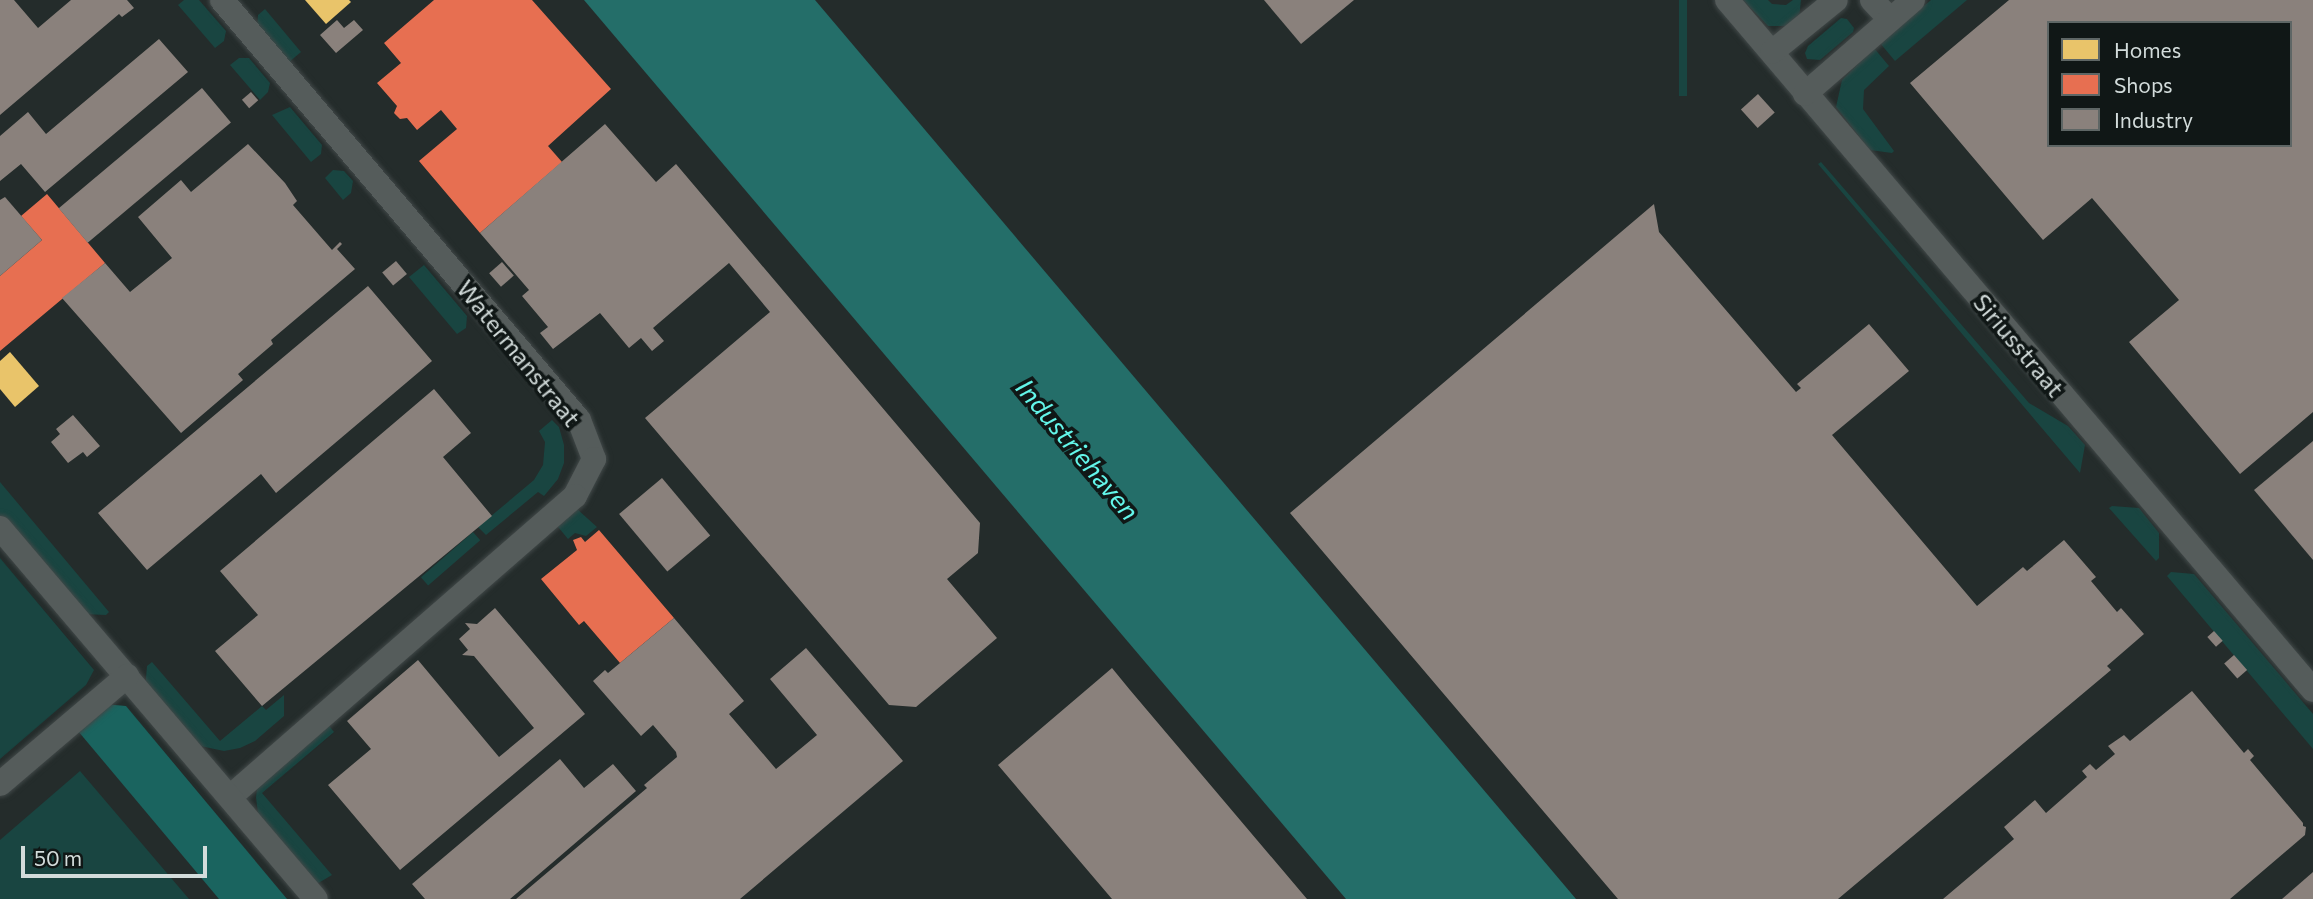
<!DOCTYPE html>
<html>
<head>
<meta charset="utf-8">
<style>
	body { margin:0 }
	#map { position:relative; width:2313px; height:899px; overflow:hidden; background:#242c2b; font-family:Commissioner,sans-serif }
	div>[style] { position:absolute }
	.green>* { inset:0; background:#194541; transform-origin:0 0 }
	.forest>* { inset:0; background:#1a645f }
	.water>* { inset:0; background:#246e69 }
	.homes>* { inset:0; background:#e9c46a }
	.shops>* { inset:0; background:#e76f51 }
	.industry>* { inset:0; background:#8a817c; transform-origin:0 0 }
	.roads { filter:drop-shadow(0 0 2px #414848) drop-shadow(0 0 2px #414848) }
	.minor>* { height:24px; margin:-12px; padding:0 12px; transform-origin:12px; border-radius:12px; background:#555c5b }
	span { translate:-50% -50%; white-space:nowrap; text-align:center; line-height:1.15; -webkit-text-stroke:7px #101716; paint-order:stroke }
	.street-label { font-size:24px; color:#d3dcdb }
	.water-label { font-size:26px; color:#63f6ea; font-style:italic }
	.legend { position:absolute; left:2047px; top:21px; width:245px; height:126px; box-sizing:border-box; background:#101716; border:2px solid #5e6665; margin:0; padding:9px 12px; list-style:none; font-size:21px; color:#d3dcdb }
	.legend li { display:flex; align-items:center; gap:14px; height:35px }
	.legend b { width:35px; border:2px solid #5e6665 }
	.scale { position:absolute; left:21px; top:846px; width:186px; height:32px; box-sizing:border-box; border:4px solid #d3dcdb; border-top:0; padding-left:9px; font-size:21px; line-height:24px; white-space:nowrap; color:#d3dcdb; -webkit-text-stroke:5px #101716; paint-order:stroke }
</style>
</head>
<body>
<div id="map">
	<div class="green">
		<div style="clip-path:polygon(184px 0,199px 0,226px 31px,224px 41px,215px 48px,178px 5px)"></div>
		<div style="left:1679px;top:0;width:8px;height:96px"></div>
		<div style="clip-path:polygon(1743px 0,1768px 0,1772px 4px,1786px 5px,1793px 0,1801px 0,1799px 19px,1787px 26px,1768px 26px)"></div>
		<div style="clip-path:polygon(1931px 0,1967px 0,1895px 61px,1880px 43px)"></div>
		<div style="clip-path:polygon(265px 9px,301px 52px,288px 63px,257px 27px,258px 15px)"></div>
		<div style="clip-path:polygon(1841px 18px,1847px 19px,1854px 28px,1853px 32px,1820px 60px,1807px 59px,1805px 53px,1808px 46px)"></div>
		<div style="clip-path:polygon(1874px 48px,1889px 66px,1864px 90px,1863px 109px,1894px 151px,1892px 153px,1870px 150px,1836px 107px,1842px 80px)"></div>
		<div style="clip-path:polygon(239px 58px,249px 58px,270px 83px,268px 92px,260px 100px,230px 65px)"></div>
		<div style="clip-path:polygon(290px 107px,322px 145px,321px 154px,311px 162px,272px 115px)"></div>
		<div style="clip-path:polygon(1821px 162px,2029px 403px,2068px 426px,2085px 445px,2080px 473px,1818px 164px)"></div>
		<div style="clip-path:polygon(333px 170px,344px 171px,353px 181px,351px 193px,343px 200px,325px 178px)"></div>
		<div style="clip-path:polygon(424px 265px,467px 316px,466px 328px,457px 334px,409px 277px)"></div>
		<div style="clip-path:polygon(552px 420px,559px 427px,564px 445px,564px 463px,558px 479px,544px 496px,538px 492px,486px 535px,478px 527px,534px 480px,543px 465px,545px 442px,539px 431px)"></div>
		<div style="clip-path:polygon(0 482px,109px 612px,106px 615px,83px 614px,0 518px)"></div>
		<div style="clip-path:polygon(2112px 506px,2139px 508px,2159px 533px,2159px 558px,2156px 561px,2109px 508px)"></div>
		<div style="clip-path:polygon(577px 509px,597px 527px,586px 536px,575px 533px,568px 539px,554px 522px)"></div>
		<div style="left:473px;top:532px;width:11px;height:69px;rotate:49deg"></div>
		<div style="clip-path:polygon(0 558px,94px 670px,86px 685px,0 759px)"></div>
		<div style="clip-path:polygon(2171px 572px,2194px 574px,2313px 714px,2313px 749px,2167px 576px)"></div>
		<div style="clip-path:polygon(152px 662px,220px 741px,262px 706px,266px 710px,284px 695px,284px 716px,255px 741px,240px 748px,224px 751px,200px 746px,145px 689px,147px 666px)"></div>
		<div style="clip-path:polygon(327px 723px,334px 732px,262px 793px,332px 875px,315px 885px,258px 814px,256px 797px,257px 789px)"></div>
		<div style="clip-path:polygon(80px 771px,189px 899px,0 899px,0 840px)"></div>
	</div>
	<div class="forest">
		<div style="clip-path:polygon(104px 704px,126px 706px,287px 899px,219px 899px,73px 725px)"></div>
	</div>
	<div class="water">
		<div style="clip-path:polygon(584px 0,815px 0,1576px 899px,1346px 899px)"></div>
	</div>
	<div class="homes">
		<div style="clip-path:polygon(305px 0,349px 0,351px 2px,326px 24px)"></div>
		<div style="clip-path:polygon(10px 352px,39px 386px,15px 407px,0 389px,0 361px)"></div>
	</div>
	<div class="shops">
		<div style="clip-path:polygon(434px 0,532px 0,611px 89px,548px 146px,562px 162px,480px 233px,419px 161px,457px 129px,441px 110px,417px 130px,407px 118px,400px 119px,394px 113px,397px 106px,377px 83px,401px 63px,384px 43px)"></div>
		<div style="clip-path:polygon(47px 194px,105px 263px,0 351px,0 276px,42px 240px,21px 216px)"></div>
		<div style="clip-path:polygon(599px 530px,674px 618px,620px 663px,584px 621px,579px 625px,541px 579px,577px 550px,573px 540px,581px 537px,585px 542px)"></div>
	</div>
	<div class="industry">
		<div style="clip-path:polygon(0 0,14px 0,38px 28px,71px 0,127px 0,134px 8px,122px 17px,119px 14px,0 115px)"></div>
		<div style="clip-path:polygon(1264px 0,1354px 0,1301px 44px)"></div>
		<div style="clip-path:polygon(evenodd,2009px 0,2313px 0,2313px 412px,2240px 474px,2129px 342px,2179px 300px,2092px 198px,2043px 240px,1910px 83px,2009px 0,2049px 23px,2290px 23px,2290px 145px,2049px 145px,2049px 23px)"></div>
		<div style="clip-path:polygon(337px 20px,344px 28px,354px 20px,363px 30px,336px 53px,320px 35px)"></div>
		<div style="clip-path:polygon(159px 39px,188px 72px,45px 192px,21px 164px,0 181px,0 136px,28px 112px,46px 134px)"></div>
		<div style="left:202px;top:88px;width:45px;height:187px;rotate:50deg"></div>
		<div style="left:251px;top:92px;width:11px;height:12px;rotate:49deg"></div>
		<div style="left:1758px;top:94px;width:25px;height:23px;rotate:48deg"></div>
		<div style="clip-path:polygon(605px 124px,656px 182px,676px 164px,980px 523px,978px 553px,947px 579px,997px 638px,916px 707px,889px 705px,645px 418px,770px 312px,729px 263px,653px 328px,664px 341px,652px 351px,641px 338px,629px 348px,600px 313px,553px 349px,540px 333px,548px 327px,522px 296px,529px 290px,480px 233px)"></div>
		<div style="clip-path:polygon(248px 144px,285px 183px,297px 201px,293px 205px,332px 250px,340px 242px,342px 244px,337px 249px,355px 269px,271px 340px,273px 344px,238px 374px,243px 380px,181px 433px,62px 298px,105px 263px,130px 292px,172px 258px,138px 217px,181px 180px,191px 192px)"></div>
		<div style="clip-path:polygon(5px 197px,42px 240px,0 276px,0 200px)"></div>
		<div style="clip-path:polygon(1654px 204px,1659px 232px,1796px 392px,1801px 388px,1797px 384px,1869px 324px,1909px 371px,1832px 435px,1977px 606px,2023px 567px,2027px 571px,2064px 540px,2096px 577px,2091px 581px,2117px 612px,2121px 608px,2144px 634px,2107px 666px,2111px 670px,1838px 899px,1618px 899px,1290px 513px)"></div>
		<div style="left:396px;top:261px;width:17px;height:18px;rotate:50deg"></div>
		<div style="left:502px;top:262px;width:18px;height:17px;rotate:49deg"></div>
		<div style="clip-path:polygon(368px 286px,432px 361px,276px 493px,261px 474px,147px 570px,98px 513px)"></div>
		<div style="clip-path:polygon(434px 389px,471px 433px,443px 457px,492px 516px,262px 706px,215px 651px,258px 615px,220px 571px)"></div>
		<div style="clip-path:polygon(73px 415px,100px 446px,87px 457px,83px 452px,68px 463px,51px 442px,60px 434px,56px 429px)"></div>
		<div style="clip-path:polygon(2313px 441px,2313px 560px,2254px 490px)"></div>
		<div style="left:662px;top:478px;width:75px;height:56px;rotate:50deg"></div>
		<div style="clip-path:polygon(495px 608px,585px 714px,400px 870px,328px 785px,371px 749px,347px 721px,418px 660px,499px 757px,534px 728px,474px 656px,462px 655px,468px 650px,459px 639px,470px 629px,465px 623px,477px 624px)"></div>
		<div style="clip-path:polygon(674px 618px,744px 701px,729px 714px,776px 769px,817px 735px,770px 679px,806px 648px,903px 761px,740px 899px,516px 899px,647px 788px,644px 785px,677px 757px,676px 752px,653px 725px,641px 736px,593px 681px,605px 670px,608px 673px)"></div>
		<div style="left:2214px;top:631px;width:13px;height:9px;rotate:48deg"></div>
		<div style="left:2234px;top:655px;width:20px;height:13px;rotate:49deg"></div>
		<div style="clip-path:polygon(1112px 668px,1130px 690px,1307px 899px,1112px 899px,998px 765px)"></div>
		<div style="clip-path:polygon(2192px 691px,2244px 753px,2248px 749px,2254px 756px,2250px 760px,2303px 823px,2303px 826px,2306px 827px,2305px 835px,2230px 899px,1943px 899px,2014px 839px,2004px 827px,2035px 800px,2046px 813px,2087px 777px,2082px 771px,2090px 764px,2096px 770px,2115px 754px,2108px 746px,2124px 735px,2130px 741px)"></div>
		<div style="clip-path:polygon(560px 759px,584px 788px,613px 764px,636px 791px,510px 899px,425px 899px,412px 884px)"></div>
		<div style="clip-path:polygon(2313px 872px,2313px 899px,2282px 899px)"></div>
	</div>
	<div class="roads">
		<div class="minor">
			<div style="left:222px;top:0;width:551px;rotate:49.64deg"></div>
			<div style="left:579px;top:420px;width:42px;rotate:69deg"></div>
			<div style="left:594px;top:459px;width:42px;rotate:117.2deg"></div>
			<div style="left:575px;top:496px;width:456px;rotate:138.9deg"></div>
			<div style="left:1727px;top:0;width:905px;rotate:49.66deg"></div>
			<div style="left:1872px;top:0;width:26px;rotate:47deg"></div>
			<div style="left:1772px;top:52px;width:82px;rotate:-39.1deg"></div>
			<div style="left:1805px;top:94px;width:143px;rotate:-41deg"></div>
			<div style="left:0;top:528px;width:487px;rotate:49.6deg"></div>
			<div style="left:0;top:784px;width:167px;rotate:-40.4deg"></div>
		</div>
	</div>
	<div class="street-label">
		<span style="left:2019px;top:345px;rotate:50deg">Siriusstraat</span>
		<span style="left:519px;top:353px;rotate:51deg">Watermanstraat</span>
	</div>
	<div class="water-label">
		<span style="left:1078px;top:449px;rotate:50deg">Industriehaven</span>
	</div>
	<ul class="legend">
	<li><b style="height:19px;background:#e9c46a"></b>Homes</li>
	<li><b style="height:19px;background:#e76f51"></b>Shops</li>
	<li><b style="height:19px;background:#8a817c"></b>Industry</li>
	</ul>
	<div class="scale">50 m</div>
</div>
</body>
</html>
